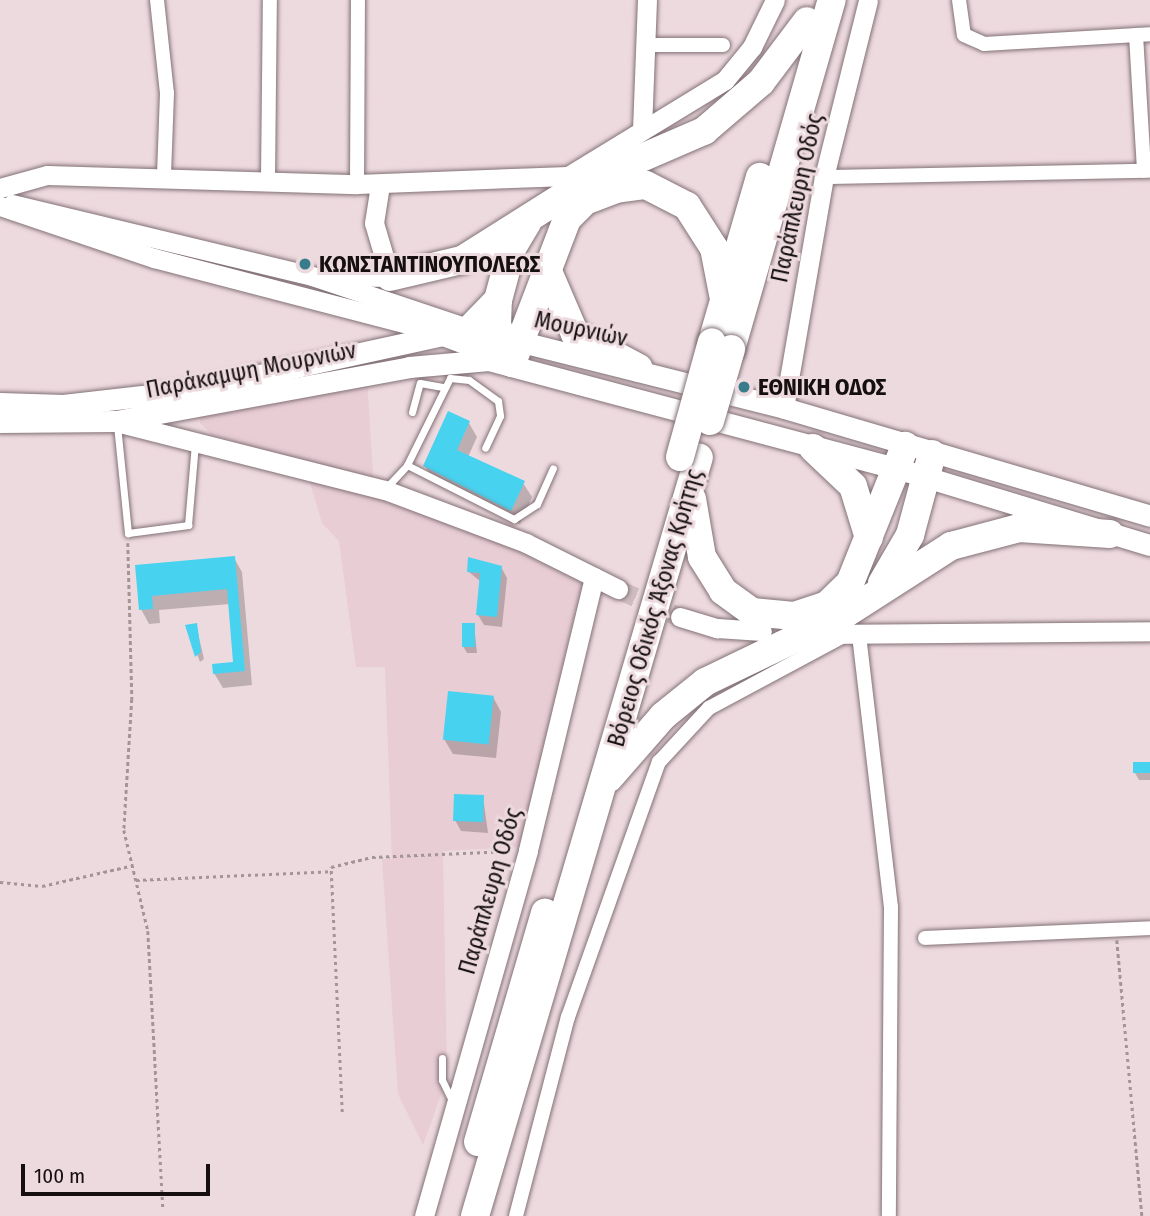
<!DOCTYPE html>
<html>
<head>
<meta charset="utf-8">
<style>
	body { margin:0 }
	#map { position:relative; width:1150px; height:1216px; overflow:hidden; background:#eddadf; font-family:"Fira Sans Condensed",sans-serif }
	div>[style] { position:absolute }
	.built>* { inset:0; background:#e8cdd5 }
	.shadow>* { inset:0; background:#0003 }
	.building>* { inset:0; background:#47d2f0; transform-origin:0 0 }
	.tertiary-tunnel>* { height:19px; margin-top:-9.5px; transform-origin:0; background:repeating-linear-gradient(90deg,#cdbcc0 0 19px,transparent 0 29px) }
	.path>* { height:2.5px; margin-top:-1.25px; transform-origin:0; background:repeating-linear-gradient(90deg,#a39498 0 3.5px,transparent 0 7px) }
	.roads { filter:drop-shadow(0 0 2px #827176) drop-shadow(0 0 2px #827176) }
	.service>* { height:7px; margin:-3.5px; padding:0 3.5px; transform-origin:3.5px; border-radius:3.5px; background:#fff }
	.minor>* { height:14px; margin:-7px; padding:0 7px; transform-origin:7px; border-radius:7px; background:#fff }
	.tertiary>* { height:19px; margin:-9.5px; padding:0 9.5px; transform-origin:9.5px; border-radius:9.5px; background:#fff }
	.secondary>* { height:21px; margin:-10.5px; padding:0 10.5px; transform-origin:10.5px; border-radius:10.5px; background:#fff }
	.motorway>* { height:28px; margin:-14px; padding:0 14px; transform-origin:14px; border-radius:14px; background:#fff }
	.bridges { filter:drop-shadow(0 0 2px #827176) drop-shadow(0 0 2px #827176) }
	.motorway-bridge>* { height:28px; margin:-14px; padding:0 14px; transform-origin:14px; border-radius:14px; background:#fff }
	.dots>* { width:19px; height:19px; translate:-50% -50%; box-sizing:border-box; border:4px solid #eddadf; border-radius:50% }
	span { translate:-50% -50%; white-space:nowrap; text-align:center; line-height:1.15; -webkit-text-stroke:6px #eddadf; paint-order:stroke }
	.street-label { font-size:23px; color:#150f10 }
	.poi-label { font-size:23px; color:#150f10; font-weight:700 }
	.left { translate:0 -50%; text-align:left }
	.scale { position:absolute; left:21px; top:1164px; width:189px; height:32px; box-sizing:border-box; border:4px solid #150f10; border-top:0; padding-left:9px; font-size:21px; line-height:24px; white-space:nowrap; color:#150f10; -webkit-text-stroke:5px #eddadf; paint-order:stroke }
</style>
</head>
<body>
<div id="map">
	<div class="built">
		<div style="clip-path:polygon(367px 379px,374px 492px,481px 530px,585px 581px,519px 847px,443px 851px,447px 1078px,423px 1145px,398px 1094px,382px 859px,392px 859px,385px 667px,356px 667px,339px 541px,322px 523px,304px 462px,212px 435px,200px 423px,201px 413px)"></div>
	</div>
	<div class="shadow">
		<div style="clip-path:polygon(469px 423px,477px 437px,468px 457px,523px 483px,532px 497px,520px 524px,433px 480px,425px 466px)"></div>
		<div style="clip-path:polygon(234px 558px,242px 572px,252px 685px,223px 688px,214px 673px,235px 663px,230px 604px,159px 610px,160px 623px,149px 624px,141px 609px,137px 567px)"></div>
		<div style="clip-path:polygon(469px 559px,501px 567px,507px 578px,502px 627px,484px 625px,478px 615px,481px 582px,469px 572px)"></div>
		<div style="clip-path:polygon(196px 625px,204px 659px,200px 662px,187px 627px)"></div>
		<div style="clip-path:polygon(474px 625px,477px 653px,467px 653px,463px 646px)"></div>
		<div style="clip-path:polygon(493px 697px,501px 712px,496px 758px,453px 754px,444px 739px)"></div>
		<div style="clip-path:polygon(1150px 764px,1150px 780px,1139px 780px,1135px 773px)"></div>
		<div style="clip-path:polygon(483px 797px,488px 833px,461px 831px,455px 820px)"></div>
	</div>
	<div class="building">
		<div style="clip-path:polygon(448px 411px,470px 421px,457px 450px,525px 481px,511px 511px,423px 466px)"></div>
		<div style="clip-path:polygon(235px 556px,245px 671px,213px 674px,212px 664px,233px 662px,227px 589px,152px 596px,153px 609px,139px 610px,135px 565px)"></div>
		<div style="clip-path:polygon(468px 557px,502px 566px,497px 617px,476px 615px,480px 573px,467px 572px)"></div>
		<div style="clip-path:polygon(197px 623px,201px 652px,195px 657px,185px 625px)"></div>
		<div style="left:462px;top:623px;width:13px;height:24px"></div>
		<div style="left:448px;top:691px;width:46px;height:49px;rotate:6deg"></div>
		<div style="left:1133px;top:762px;width:17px;height:11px"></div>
		<div style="left:454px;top:794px;width:30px;height:27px;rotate:2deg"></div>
	</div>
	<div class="tertiary-tunnel">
		<div style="left:618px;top:589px;width:68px;rotate:24.3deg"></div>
	</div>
	<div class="path">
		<div style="left:128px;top:543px;width:156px;rotate:88.5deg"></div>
		<div style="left:132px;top:699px;width:131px;rotate:93.5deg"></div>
		<div style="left:124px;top:830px;width:104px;rotate:76.6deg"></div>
		<div style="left:148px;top:931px;width:277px;rotate:86.9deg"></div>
		<div style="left:136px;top:880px;width:195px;rotate:-2.6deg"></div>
		<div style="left:0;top:882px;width:42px;rotate:5.4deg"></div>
		<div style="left:42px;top:886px;width:90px;rotate:-12.8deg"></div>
		<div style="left:1117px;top:940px;width:277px;rotate:84.8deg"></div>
		<div style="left:342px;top:1112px;width:245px;rotate:-92.6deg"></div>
		<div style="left:331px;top:867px;width:42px;rotate:-13.7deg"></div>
		<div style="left:372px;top:857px;width:139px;rotate:-2.5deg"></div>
	</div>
	<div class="roads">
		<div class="service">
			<div style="left:412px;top:412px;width:30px;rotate:-75deg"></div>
			<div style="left:420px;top:383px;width:23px;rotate:10deg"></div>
			<div style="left:117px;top:425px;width:109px;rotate:84.2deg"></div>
			<div style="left:128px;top:533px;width:61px;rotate:-7.6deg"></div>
			<div style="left:188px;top:525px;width:81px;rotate:-85.1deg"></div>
			<div style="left:407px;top:465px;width:120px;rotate:26.8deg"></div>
			<div style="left:514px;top:519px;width:27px;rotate:-33deg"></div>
			<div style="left:537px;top:504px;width:39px;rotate:-66deg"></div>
			<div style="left:385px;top:489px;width:33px;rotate:-47deg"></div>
			<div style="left:407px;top:465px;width:97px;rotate:-63.7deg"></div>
			<div style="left:450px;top:378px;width:19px;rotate:6deg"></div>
			<div style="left:469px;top:380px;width:36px;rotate:36deg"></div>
			<div style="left:498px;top:401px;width:15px;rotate:82deg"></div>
			<div style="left:500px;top:416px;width:35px;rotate:115deg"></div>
			<div style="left:442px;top:1058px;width:22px;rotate:90deg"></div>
			<div style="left:442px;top:1080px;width:25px;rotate:64deg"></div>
		</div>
		<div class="minor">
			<div style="left:157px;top:0;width:94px;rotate:83.9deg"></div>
			<div style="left:167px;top:93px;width:83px;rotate:92.1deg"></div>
			<div style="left:959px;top:0;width:35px;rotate:82deg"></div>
			<div style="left:964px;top:35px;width:22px;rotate:24deg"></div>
			<div style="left:984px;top:44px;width:166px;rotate:-3.4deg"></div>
			<div style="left:1136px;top:35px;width:136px;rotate:86.6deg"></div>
			<div style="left:646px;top:45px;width:77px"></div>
			<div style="left:824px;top:177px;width:326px;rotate:-1.1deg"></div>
			<div style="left:268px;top:179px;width:179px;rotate:-89.4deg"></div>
			<div style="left:357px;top:184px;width:184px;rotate:-89.7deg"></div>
			<div style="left:859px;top:635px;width:274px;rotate:83.3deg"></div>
			<div style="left:891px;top:907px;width:309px;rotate:90.4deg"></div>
			<div style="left:925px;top:938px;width:225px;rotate:-2.5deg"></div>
			<div style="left:516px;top:1216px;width:206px;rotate:-75.4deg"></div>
			<div style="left:568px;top:1017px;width:271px;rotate:-70.4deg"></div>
			<div style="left:659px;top:762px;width:74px;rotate:-47.2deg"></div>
			<div style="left:709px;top:708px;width:154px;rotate:-28.2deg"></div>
		</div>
		<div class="tertiary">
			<div style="left:642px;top:130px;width:130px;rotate:-87.8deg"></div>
			<div style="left:0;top:188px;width:49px;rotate:-15.5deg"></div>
			<div style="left:47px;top:175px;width:310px;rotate:1.7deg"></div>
			<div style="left:357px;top:184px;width:211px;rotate:-2.2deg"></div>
			<div style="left:568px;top:176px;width:184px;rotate:-31.4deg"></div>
			<div style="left:725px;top:80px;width:43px;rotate:-50.7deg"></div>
			<div style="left:752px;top:47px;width:52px;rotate:-63.9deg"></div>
			<div style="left:12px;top:204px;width:309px;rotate:13.5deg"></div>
			<div style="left:312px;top:276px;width:167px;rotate:18.5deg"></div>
			<div style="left:0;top:206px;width:163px;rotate:18.7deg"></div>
			<div style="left:154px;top:258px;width:274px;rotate:14.6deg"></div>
			<div style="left:419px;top:327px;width:91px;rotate:20.6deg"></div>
			<div style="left:333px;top:276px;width:57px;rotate:1deg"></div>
			<div style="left:390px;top:277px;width:56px;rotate:-106.5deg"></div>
			<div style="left:374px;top:223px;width:39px;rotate:-81deg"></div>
			<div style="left:784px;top:408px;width:234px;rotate:-80.2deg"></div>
			<div style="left:824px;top:177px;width:182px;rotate:-76deg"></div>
			<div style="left:116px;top:422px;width:277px;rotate:14.2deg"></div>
			<div style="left:385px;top:490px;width:151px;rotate:20.6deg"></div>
			<div style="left:526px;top:543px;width:103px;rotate:26.6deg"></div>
			<div style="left:680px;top:617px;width:39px;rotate:17deg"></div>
			<div style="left:717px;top:628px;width:45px;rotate:3.8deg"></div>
			<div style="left:831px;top:634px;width:319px;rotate:-0.5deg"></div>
			<div style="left:424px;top:1216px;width:380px;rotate:-74.1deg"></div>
			<div style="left:528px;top:850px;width:281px;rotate:-76.4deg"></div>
		</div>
		<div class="secondary">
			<div style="left:0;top:403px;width:63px;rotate:1.8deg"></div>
			<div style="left:63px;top:405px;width:124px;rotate:-6.5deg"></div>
			<div style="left:186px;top:391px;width:291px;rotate:-12.3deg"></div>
			<div style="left:470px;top:329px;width:324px;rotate:14.1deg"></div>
			<div style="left:784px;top:408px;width:382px;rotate:16.4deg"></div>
			<div style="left:0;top:422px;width:116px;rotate:-0.5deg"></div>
			<div style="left:116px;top:421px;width:298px;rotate:-10.4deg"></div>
			<div style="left:409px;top:367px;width:80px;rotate:-5deg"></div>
			<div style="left:489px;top:360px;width:421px;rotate:14.9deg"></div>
			<div style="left:896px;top:468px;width:265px;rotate:16.9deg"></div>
		</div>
		<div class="motorway">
			<div style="left:547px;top:269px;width:71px;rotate:66.7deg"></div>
			<div style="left:575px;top:334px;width:72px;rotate:28deg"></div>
			<div style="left:390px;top:277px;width:74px;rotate:-13.3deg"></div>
			<div style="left:462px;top:260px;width:146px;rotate:-32.2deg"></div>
			<div style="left:586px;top:182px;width:129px;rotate:-23.4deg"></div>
			<div style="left:704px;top:131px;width:75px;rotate:-40.7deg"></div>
			<div style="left:761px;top:82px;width:76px;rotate:-53deg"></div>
			<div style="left:470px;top:329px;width:40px;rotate:-46deg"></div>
			<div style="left:712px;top:342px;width:172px;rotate:-73.8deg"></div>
			<div style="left:731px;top:349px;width:363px;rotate:-73.9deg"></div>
			<div style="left:512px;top:363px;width:154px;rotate:-69.1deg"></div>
			<div style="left:567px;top:219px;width:25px;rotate:-45deg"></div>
			<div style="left:585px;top:201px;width:33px;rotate:-21deg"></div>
			<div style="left:616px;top:189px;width:30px;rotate:-8deg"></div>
			<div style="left:646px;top:185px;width:46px;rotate:27.1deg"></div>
			<div style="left:687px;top:206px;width:50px;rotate:57.3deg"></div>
			<div style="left:714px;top:248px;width:52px;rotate:78.9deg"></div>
			<div style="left:512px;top:363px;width:41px;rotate:-111.5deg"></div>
			<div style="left:497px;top:325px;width:25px;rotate:-88deg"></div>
			<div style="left:498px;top:300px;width:54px;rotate:-74.9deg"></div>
			<div style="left:512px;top:248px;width:29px;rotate:-59deg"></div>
			<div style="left:813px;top:448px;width:55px;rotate:43.5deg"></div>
			<div style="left:853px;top:486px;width:54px;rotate:72.9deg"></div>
			<div style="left:692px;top:499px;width:59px;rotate:80.2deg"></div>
			<div style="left:702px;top:557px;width:40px;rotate:58deg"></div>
			<div style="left:723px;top:591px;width:36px;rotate:36deg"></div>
			<div style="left:752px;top:612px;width:42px;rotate:5.4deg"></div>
			<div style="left:794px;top:616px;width:35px;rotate:-18deg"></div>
			<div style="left:827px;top:605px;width:32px;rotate:-44deg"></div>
			<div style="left:850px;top:583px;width:148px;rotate:-68.1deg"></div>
			<div style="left:882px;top:583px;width:56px;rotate:-59.7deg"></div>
			<div style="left:910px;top:535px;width:84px;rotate:-74.8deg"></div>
			<div style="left:609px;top:778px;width:82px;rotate:-48.9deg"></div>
			<div style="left:663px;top:716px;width:54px;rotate:-39deg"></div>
			<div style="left:705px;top:682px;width:152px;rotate:-25.7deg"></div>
			<div style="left:842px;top:616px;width:130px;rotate:-32.7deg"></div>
			<div style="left:951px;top:546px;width:70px;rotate:-14.8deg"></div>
			<div style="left:1019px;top:528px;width:91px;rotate:3.8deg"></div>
			<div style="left:478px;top:1142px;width:239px;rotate:-73.7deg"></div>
			<div style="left:475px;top:1216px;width:791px;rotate:-73.56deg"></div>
		</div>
	</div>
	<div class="bridges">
		<div class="motorway-bridge">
			<div style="left:710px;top:421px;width:75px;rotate:-73.7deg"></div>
			<div style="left:680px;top:457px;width:119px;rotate:-74.5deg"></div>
		</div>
	</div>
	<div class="dots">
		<div style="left:305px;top:264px;background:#387b8b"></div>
		<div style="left:744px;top:387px;background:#387b8b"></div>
	</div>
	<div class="street-label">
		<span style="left:797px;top:198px;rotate:-78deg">Παράπλευρη Οδός</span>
		<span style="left:581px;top:329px;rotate:12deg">Μουρνιών</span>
		<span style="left:251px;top:370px;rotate:-11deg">Παράκαμψη Μουρνιών</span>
		<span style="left:655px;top:608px;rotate:-74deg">Βόρειος Οδικός Άξονας Κρήτης</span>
		<span style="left:490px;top:891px;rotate:-74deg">Παράπλευρη Οδός</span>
	</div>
	<div class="poi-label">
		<span class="left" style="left:319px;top:264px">ΚΩΝΣΤΑΝΤΙΝΟΥΠΟΛΕΩΣ</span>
		<span class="left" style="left:758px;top:387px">ΕΘΝΙΚΗ ΟΔΟΣ</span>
	</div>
	<div class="scale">100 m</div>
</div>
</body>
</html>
